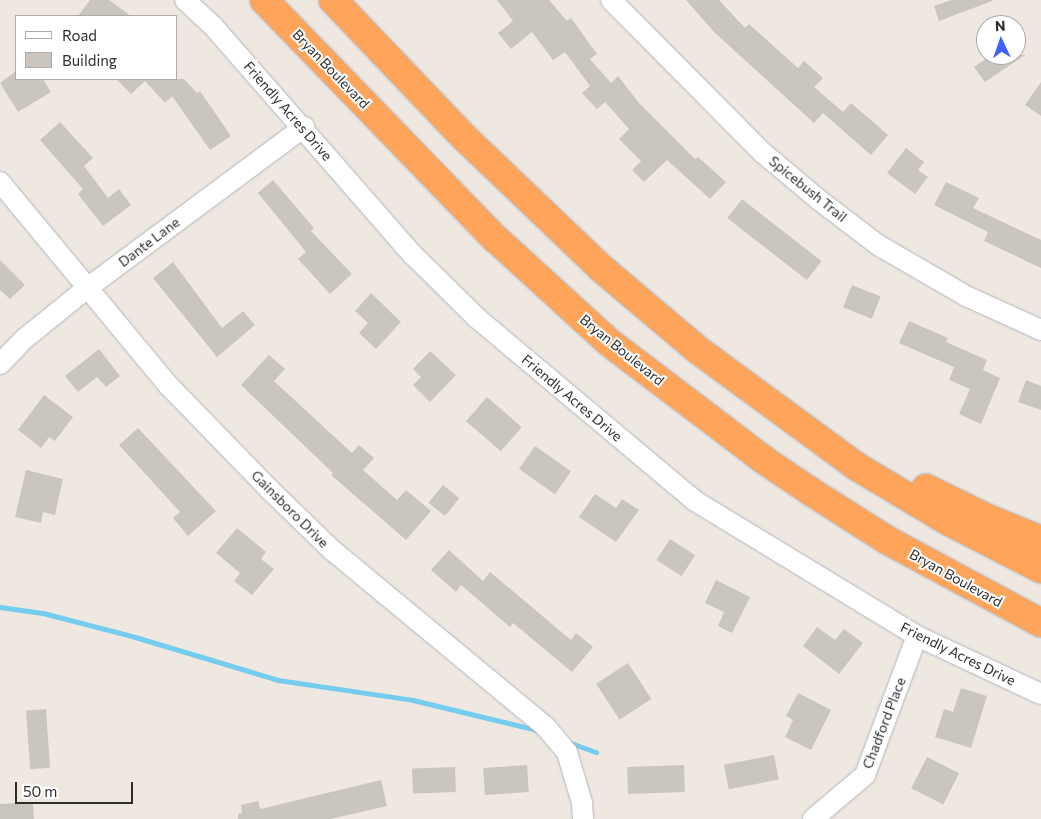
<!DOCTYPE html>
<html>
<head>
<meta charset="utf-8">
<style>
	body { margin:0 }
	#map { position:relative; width:1041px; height:819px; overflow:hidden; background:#eee8e0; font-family:Commissioner,sans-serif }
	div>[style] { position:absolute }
	.stream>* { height:5px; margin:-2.5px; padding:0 2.5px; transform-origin:2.5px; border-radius:2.5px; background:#74ccef }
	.building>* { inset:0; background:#cac6be; transform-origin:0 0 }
	.roads { filter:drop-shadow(0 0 1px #b3b6c0) drop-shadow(0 0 1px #b3b6c0) }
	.minor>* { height:20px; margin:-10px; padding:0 10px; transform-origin:10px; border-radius:10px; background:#fff }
	.highway>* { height:28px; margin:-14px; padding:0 14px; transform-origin:14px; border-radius:14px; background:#fea45b }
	span { translate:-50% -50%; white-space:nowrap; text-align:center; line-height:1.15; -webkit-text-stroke:4px #fff; paint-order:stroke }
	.street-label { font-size:14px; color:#2d2d2d }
	.legend { position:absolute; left:15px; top:15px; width:162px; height:65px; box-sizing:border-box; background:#fff; border:1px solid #ababab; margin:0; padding:6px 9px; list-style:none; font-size:15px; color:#2d2d2d }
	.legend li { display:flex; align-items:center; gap:10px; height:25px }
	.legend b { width:25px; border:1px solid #ababab }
	.north { position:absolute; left:976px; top:15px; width:50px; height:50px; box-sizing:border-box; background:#fff; border:1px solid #ababab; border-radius:50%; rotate:357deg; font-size:14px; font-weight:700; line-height:20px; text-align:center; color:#2d2d2d }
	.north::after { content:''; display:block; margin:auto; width:18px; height:22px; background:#4161fa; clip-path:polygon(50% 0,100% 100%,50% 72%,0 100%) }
	.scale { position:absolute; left:15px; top:782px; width:118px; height:22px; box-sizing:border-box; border:2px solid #2d2d2d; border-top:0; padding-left:6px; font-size:15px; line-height:18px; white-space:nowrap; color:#2d2d2d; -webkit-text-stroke:4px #fff; paint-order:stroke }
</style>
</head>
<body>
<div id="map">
	<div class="stream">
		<div style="left:0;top:607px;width:43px;rotate:7.9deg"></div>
		<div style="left:43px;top:613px;width:95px;rotate:14.6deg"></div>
		<div style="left:135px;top:637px;width:149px;rotate:16.7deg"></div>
		<div style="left:278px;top:680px;width:136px;rotate:8.4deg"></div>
		<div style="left:413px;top:700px;width:128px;rotate:13.6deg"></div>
		<div style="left:568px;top:742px;width:30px;rotate:20deg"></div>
	</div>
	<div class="building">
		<div style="clip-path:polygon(90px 0,109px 0,131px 16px,78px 16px)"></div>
		<div style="clip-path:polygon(497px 0,549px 0,567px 21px,571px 18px,597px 54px,590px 59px,611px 83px,618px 76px,639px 103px,695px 159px,698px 157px,726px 182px,710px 199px,667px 160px,644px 182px,632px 170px,641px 161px,619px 139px,629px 129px,605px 102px,597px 109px,582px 93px,590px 86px,565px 52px,553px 60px,532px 32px,511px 49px,498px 33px,513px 21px)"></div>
		<div style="clip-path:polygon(686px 0,719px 0,745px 28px,749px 24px,798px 68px,804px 61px,823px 78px,814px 87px,843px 112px,851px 103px,888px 135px,871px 155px,823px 113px,814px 123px,714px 32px)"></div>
		<div style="clip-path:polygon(951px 0,992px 0,992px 1px,939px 21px,934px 6px)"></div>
		<div style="clip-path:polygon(991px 55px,1025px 55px,985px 82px,974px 67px)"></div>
		<div style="clip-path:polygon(16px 71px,16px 79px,43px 79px,51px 92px,18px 112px,0 83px)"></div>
		<div style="clip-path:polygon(116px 79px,184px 79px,197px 93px,200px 91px,231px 136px,210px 150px,172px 96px,165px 103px,145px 81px,131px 94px)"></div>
		<div style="clip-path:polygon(1041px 82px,1041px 116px,1025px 105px)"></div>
		<div style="clip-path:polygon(60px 122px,93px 158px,84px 166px,108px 198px,119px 189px,131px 205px,103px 226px,78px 194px,83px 189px,40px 140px)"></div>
		<div style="clip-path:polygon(906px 148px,924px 162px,918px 170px,928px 177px,915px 194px,887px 173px)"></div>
		<div style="clip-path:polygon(273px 180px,314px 228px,311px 231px,352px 274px,330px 294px,298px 259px,306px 252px,258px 193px)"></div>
		<div style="clip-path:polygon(946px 182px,979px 198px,973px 208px,1041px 240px,1041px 268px,984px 241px,988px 232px,934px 205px)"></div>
		<div style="left:742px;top:199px;width:101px;height:24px;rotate:38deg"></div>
		<div style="clip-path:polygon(0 260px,25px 285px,10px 299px,0 290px)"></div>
		<div style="clip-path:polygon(173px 262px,222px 328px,243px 311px,255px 325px,217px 357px,153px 278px)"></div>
		<div style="left:852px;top:285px;width:31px;height:24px;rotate:22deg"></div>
		<div style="clip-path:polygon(371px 293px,401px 322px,376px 349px,359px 333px,368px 323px,355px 311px)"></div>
		<div style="clip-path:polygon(909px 321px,948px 338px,946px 342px,987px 360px,983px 370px,1000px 378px,981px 424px,959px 414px,970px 389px,949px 380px,954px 367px,899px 343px)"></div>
		<div style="clip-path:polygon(99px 349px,120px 376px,106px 387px,97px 377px,78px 392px,65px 376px)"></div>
		<div style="clip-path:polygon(430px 351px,456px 375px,430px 402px,413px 385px,421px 377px,413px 369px)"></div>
		<div style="clip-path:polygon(269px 355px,285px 369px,274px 381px,352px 453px,359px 445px,374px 458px,363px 470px,397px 500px,406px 490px,431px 511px,406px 540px,331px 475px,333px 473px,241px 385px)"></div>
		<div style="clip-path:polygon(1026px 380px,1041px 386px,1041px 410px,1018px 402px)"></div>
		<div style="clip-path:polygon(44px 395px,73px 417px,55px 441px,49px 437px,41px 448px,18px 430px)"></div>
		<div style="left:487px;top:397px;width:46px;height:32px;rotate:41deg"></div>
		<div style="clip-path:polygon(138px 428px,216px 511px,188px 536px,173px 518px,180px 512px,119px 445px)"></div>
		<div style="left:535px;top:446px;width:44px;height:28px;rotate:35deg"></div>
		<div style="clip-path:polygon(26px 470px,63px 479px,55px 515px,43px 512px,41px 523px,15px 517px)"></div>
		<div style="left:443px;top:485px;width:21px;height:23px;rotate:39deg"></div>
		<div style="clip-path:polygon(595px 494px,616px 508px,622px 499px,639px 510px,616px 542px,579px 517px)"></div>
		<div style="clip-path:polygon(237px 528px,266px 552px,261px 559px,274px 569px,252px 595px,234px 581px,240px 573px,216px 553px)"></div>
		<div style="left:670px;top:539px;width:30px;height:25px;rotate:33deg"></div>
		<div style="clip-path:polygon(449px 550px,483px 581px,490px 572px,571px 640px,576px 633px,593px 647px,572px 672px,513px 623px,510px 627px,461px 585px,456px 592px,431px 570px)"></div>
		<div style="clip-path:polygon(716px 580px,750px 597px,732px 633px,718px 626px,724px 612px,705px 603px)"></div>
		<div style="clip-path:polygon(817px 627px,835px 640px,844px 629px,863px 643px,839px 674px,803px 646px)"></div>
		<div style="left:628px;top:663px;width:43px;height:38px;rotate:57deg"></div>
		<div style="clip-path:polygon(961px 688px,987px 696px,971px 748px,935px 737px,944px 709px,953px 712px)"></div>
		<div style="clip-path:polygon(798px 693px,831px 710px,811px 750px,785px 737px,793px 720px,786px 716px)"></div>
		<div style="left:46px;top:709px;width:59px;height:20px;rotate:86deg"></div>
		<div style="left:774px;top:755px;width:25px;height:51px;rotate:79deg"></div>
		<div style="left:927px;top:757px;width:36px;height:35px;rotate:27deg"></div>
		<div style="left:527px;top:765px;width:27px;height:44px;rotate:86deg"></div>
		<div style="left:684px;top:765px;width:27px;height:57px;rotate:88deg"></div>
		<div style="left:455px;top:767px;width:25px;height:43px;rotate:88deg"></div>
		<div style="clip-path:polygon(381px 780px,387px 806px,331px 819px,238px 819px,238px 814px,242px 813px,241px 805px,258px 801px,260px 809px)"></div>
		<div style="clip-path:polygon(33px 802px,34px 819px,0 819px,0 804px)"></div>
	</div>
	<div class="roads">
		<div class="minor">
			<div style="left:185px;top:0;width:38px;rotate:43deg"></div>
			<div style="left:213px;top:26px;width:304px;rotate:48.9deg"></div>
			<div style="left:413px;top:255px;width:90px;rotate:44.5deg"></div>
			<div style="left:477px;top:318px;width:285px;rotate:40deg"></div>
			<div style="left:695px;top:501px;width:260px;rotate:31.3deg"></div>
			<div style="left:917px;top:636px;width:137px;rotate:25.1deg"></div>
			<div style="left:611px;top:0;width:216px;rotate:45.2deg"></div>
			<div style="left:763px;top:153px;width:73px;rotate:40deg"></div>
			<div style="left:819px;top:200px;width:74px;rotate:37.3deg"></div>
			<div style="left:878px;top:245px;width:102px;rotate:30.1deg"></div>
			<div style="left:966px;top:296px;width:82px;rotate:24.4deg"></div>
			<div style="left:0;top:182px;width:265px;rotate:50.4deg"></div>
			<div style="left:169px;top:386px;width:144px;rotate:45.8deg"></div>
			<div style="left:269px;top:489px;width:88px;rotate:44.1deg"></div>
			<div style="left:332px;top:550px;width:276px;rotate:39.6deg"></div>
			<div style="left:545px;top:726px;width:34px;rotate:50deg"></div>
			<div style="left:567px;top:752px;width:53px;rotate:73.6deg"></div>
			<div style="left:582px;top:803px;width:16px;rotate:86deg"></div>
			<div style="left:0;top:364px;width:33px;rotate:-46deg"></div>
			<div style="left:23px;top:340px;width:81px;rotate:-39deg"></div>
			<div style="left:86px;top:289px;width:272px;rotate:-36.6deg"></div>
			<div style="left:813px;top:819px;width:68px;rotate:-40.2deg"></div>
			<div style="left:865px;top:775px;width:148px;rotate:-69.5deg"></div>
		</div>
		<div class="highway">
			<div style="left:264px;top:0;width:333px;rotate:45.9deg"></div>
			<div style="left:496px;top:239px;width:154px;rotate:42.4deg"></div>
			<div style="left:610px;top:343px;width:193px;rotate:37.2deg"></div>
			<div style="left:764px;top:460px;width:55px;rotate:34deg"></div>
			<div style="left:810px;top:491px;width:91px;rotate:32.5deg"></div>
			<div style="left:887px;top:540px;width:175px;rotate:28.3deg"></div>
			<div style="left:333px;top:0;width:192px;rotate:46.3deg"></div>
			<div style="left:466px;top:139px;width:187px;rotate:43.7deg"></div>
			<div style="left:601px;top:268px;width:127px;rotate:40.2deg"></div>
			<div style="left:698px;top:350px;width:196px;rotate:36.3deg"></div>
			<div style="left:856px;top:466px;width:107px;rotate:30.9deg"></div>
			<div style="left:948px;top:521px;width:105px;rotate:27.3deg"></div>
			<div style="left:926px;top:488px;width:68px;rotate:26.2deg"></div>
			<div style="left:987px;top:518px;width:58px;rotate:22.2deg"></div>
		</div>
	</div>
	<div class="street-label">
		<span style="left:331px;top:69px;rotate:46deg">Bryan Boulevard</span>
		<span style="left:288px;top:111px;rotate:49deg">Friendly Acres Drive</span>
		<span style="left:808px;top:189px;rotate:39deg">Spicebush Trail</span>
		<span style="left:149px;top:242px;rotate:-37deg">Dante Lane</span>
		<span style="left:622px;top:350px;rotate:39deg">Bryan Boulevard</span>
		<span style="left:572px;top:398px;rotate:40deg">Friendly Acres Drive</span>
		<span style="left:290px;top:509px;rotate:45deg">Gainsboro Drive</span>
		<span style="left:956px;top:578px;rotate:29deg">Bryan Boulevard</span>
		<span style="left:958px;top:654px;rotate:26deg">Friendly Acres Drive</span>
		<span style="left:884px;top:723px;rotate:-69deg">Chadford Place</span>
	</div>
	<ul class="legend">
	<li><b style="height:6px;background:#fff"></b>Road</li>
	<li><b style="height:14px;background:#cac6be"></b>Building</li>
	</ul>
	<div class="north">N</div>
	<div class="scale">50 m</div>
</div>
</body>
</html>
